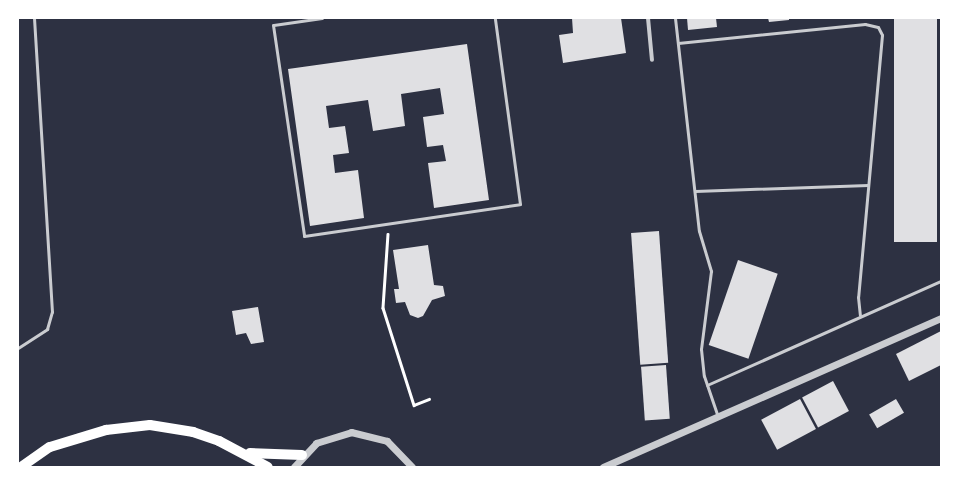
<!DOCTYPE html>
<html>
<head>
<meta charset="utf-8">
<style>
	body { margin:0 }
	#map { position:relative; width:959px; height:485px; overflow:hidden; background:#2d3142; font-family:"Sofia Sans Condensed",sans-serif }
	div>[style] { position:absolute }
	.building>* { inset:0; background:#e0e0e3; transform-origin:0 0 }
	.path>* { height:2.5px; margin:-1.25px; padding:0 1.25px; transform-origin:1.25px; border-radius:1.25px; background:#fff }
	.service>* { height:3px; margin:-1.5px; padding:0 1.5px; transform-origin:1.5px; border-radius:1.5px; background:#caccd0 }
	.minor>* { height:4px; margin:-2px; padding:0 2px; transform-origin:2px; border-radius:2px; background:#caccd0 }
	.tertiary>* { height:7px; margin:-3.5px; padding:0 3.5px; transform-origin:3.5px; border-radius:3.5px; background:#caccd0 }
	.primary>* { height:10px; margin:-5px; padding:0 5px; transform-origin:5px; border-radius:5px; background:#fff }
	span { translate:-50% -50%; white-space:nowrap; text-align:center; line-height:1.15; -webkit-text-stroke:3.5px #fff; paint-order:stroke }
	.frame { position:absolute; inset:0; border:19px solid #fff; pointer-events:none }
</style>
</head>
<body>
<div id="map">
	<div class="building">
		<div style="clip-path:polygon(572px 18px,621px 18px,626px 53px,563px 63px,559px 35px,573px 33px)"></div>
		<div style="clip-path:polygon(687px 18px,716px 18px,717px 27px,688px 30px)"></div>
		<div style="clip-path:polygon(768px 18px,789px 18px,789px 20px,769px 22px)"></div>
		<div style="left:894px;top:18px;width:43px;height:224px"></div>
		<div style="clip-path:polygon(467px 44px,489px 200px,434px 208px,428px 163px,446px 161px,443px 145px,427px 147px,423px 117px,444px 114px,440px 88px,401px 94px,405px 126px,373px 131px,368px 100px,326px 106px,329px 128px,345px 126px,349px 153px,333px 155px,335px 173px,358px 170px,364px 218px,310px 226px,288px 69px)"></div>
		<div style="left:659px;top:231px;width:132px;height:28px;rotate:86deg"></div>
		<div style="clip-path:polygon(428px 245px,434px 285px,443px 286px,445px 296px,432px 300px,423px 316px,418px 318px,410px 315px,405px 302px,396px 303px,394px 289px,399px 289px,393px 250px)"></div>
		<div style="left:738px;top:260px;width:42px;height:90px;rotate:19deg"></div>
		<div style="clip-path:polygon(258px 307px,264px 342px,251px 344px,246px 333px,236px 335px,232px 311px)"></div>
		<div style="clip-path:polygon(941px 331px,941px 365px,909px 381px,896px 354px)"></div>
		<div style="left:666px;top:365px;width:54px;height:25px;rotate:86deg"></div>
		<div style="left:833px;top:381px;width:34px;height:35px;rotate:62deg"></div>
		<div style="left:800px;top:399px;width:34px;height:44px;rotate:62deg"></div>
		<div style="left:896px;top:399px;width:16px;height:31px;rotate:60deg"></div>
	</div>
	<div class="path">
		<div style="left:388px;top:234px;width:74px;rotate:93.9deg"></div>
		<div style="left:383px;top:308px;width:102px;rotate:72.3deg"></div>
		<div style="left:414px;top:405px;width:16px;rotate:-22deg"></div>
	</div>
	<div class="service">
		<div style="left:322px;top:18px;width:49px;rotate:171.9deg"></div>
		<div style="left:273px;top:25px;width:213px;rotate:81.6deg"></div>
		<div style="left:304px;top:236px;width:218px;rotate:-8.4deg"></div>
		<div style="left:520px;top:204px;width:188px;rotate:-97.7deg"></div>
		<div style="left:675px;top:18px;width:214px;rotate:83.6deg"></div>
		<div style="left:699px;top:231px;width:42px;rotate:73.3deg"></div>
		<div style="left:711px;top:271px;width:79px;rotate:97.3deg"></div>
		<div style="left:701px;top:349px;width:27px;rotate:84deg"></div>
		<div style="left:704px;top:376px;width:43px;rotate:71.1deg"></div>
		<div style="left:678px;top:43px;width:188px;rotate:-5.8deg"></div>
		<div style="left:865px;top:24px;width:13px;rotate:13deg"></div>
		<div style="left:878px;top:27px;width:9px;rotate:63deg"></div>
		<div style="left:882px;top:35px;width:263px;rotate:95.2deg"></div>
		<div style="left:858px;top:297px;width:18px;rotate:84deg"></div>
		<div style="left:695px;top:191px;width:173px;rotate:-2deg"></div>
		<div style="left:18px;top:348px;width:35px;rotate:-33deg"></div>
		<div style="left:47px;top:329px;width:18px;rotate:-74deg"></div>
		<div style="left:52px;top:312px;width:295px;rotate:-93.5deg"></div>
		<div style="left:707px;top:385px;width:256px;rotate:-24deg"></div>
	</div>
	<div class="minor">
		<div style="left:648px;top:18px;width:42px;rotate:84.6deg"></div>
	</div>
	<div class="tertiary">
		<div style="left:294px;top:467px;width:33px;rotate:-47deg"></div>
		<div style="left:316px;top:443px;width:37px;rotate:-17deg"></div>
		<div style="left:351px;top:432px;width:37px;rotate:14deg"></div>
		<div style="left:387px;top:441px;width:36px;rotate:46deg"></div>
		<div style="left:603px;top:467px;width:369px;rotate:-23.8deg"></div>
	</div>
	<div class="primary">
		<div style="left:250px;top:453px;width:52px;rotate:2.2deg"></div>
		<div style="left:21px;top:467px;width:35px;rotate:-35deg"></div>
		<div style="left:50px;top:447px;width:59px;rotate:-16.9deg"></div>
		<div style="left:106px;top:430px;width:44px;rotate:-6.5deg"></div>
		<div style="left:150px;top:425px;width:44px;rotate:9.2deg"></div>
		<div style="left:193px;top:432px;width:28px;rotate:19deg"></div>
		<div style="left:219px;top:441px;width:55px;rotate:28deg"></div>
	</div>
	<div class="frame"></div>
</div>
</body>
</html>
